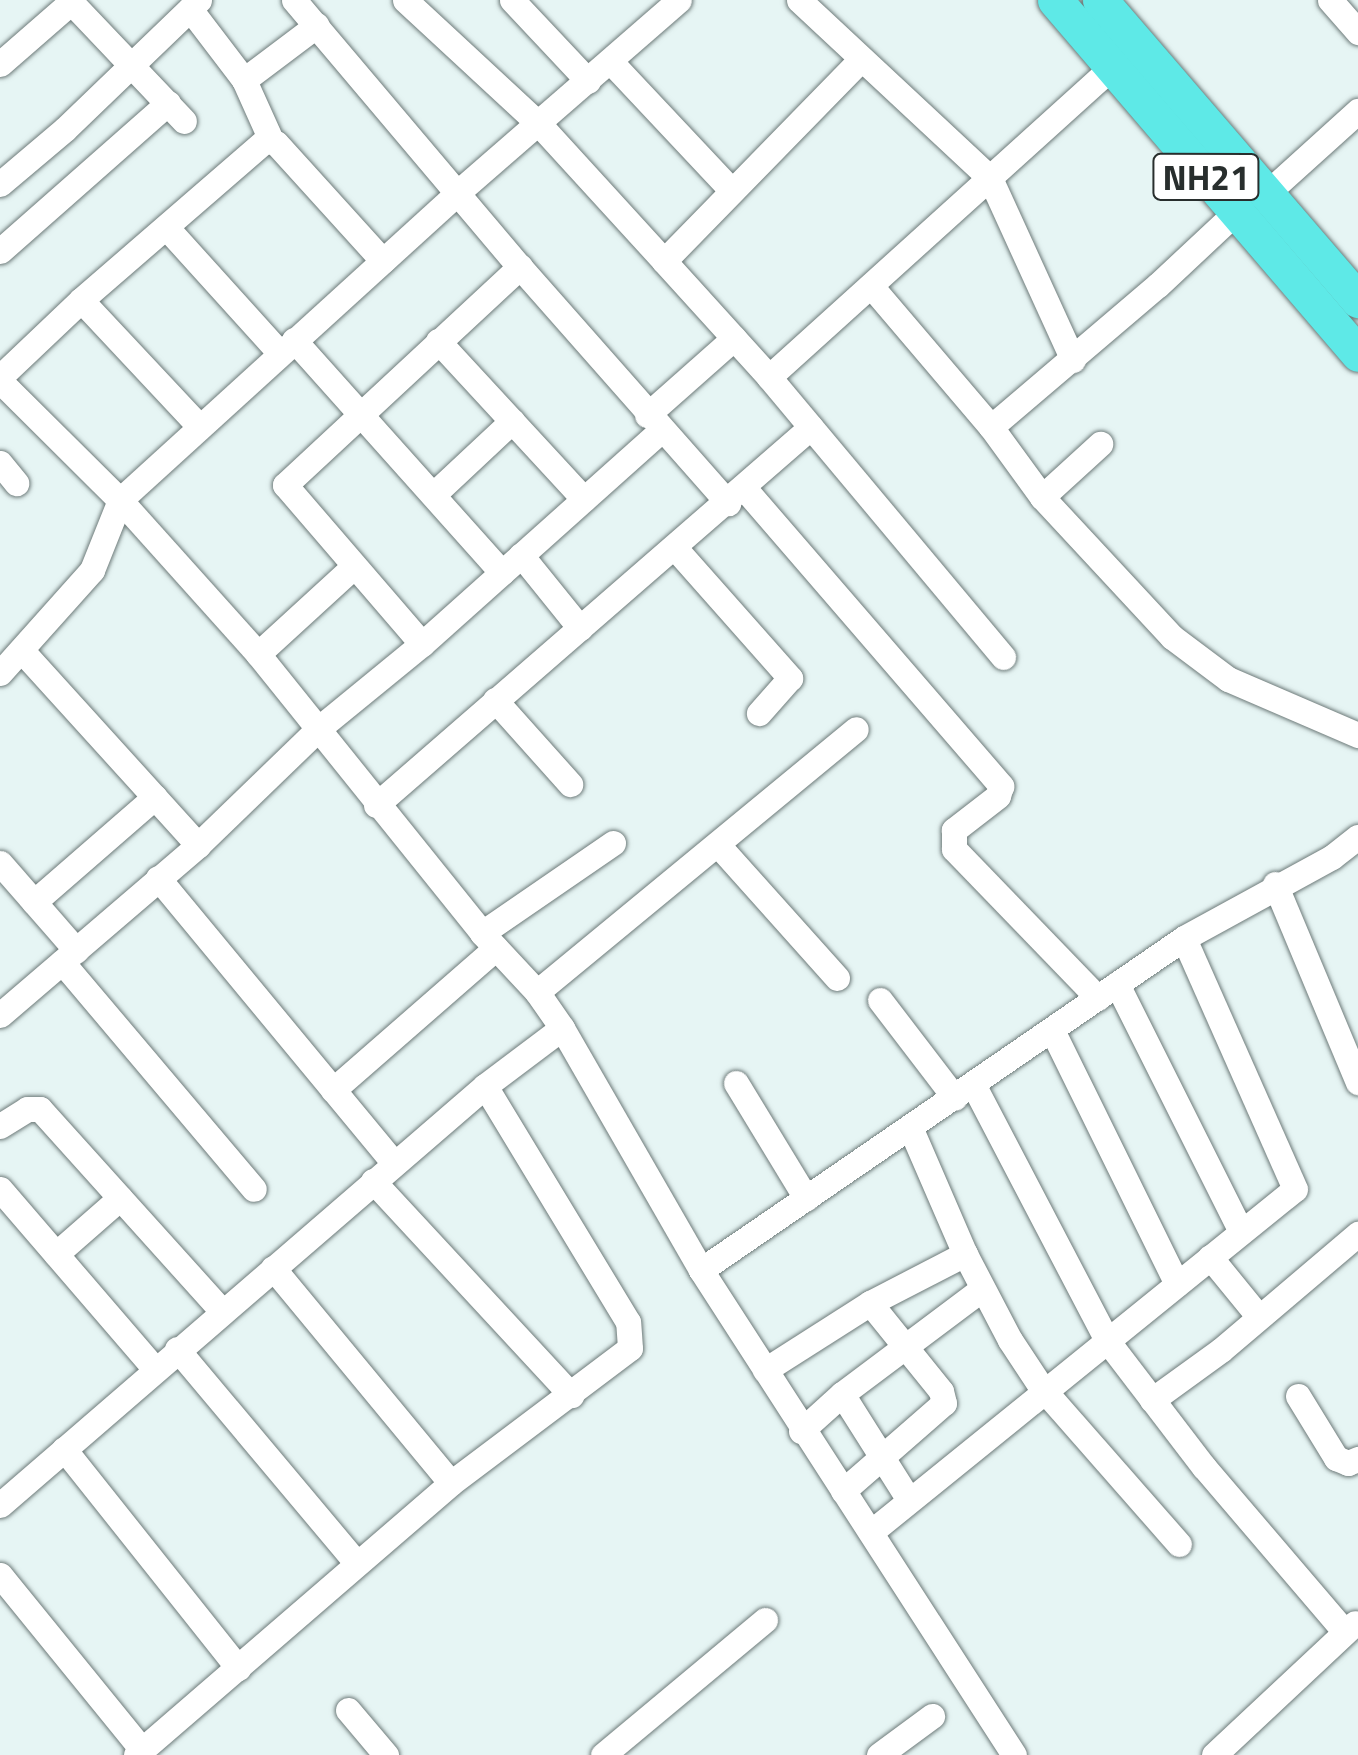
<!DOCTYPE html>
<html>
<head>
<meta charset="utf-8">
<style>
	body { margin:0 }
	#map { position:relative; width:1358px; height:1755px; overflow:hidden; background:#e6f5f4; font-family:"Titillium Web",sans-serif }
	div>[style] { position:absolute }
	.roads { filter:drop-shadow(0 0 2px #6d7a79) drop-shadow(0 0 2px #6d7a79) }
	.minor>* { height:25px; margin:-12.5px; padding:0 12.5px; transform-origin:12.5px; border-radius:12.5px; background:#fff }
	.highway>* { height:35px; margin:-17.5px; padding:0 17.5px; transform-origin:17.5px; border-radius:17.5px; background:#5ee9e7 }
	span { translate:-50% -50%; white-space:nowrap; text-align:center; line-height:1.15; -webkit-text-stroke:10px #fff; paint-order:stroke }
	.shield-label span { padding:2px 8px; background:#fff; border:2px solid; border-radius:8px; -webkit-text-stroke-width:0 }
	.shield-label { font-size:35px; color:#282e2d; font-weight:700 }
</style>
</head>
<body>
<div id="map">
	<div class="roads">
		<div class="minor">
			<div style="left:294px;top:0;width:350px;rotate:49.8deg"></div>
			<div style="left:520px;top:267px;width:315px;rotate:48.6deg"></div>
			<div style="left:405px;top:0;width:183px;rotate:42.8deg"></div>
			<div style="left:539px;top:124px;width:185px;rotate:47.6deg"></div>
			<div style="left:664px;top:261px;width:156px;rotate:47.8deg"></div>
			<div style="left:769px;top:377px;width:365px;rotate:50.1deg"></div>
			<div style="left:512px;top:0;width:111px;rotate:46.8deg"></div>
			<div style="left:799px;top:0;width:261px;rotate:43deg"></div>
			<div style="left:990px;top:178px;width:200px;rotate:65.5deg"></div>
			<div style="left:1330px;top:0;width:43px;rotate:48.8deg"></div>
			<div style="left:190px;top:9px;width:89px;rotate:52.7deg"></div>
			<div style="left:244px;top:80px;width:66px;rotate:65.8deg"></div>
			<div style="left:610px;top:61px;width:178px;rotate:46.8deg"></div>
			<div style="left:0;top:64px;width:94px;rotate:-41.1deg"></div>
			<div style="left:71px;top:2px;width:164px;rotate:46.5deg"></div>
			<div style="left:244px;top:80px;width:91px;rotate:-37deg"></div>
			<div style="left:0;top:184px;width:85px;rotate:-40.2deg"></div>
			<div style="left:65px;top:129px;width:186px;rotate:-43.9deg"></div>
			<div style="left:1266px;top:194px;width:124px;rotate:-42.1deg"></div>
			<div style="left:166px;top:227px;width:170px;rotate:47.9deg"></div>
			<div style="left:0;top:251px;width:224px;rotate:-41.4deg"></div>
			<div style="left:664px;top:261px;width:282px;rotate:-45.7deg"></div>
			<div style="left:871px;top:286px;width:185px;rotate:49.6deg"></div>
			<div style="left:991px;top:427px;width:87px;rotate:53.9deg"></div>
			<div style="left:1042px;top:497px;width:191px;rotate:47.1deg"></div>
			<div style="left:1172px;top:637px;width:70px;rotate:36.9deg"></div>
			<div style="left:1228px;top:679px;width:142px;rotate:23.3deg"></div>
			<div style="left:81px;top:300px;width:173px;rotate:46.9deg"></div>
			<div style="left:294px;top:340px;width:312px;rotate:48.2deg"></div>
			<div style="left:438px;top:341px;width:215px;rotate:47.3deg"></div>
			<div style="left:0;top:377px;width:112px;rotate:-43.5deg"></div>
			<div style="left:81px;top:300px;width:245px;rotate:-40.9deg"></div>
			<div style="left:266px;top:140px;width:10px;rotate:17deg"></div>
			<div style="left:276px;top:143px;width:159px;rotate:47.8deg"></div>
			<div style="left:769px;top:377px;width:462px;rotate:-42.1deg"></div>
			<div style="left:0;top:381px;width:169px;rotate:44.8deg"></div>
			<div style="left:120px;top:500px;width:207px;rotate:48.1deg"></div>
			<div style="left:258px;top:654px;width:358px;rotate:51.2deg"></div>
			<div style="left:482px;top:933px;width:81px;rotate:47deg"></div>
			<div style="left:537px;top:992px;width:44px;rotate:55.2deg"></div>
			<div style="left:562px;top:1028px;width:279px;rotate:60.1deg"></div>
			<div style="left:701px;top:1270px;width:577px;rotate:57.16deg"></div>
			<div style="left:647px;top:415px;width:116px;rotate:-41.5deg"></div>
			<div style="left:991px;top:427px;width:219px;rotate:-40.4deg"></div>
			<div style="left:1158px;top:285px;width:107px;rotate:-43.1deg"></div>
			<div style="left:0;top:463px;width:26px;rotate:51deg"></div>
			<div style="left:744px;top:488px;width:394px;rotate:49.2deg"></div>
			<div style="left:1001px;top:786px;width:10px;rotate:107deg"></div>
			<div style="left:998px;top:796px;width:56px;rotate:142.3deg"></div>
			<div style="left:954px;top:830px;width:19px;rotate:90deg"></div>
			<div style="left:954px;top:849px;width:207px;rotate:46deg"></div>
			<div style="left:434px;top:494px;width:107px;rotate:-43.1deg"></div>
			<div style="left:1042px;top:497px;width:79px;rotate:-42.4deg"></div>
			<div style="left:675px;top:548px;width:174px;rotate:48.5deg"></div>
			<div style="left:790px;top:678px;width:47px;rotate:131.5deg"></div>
			<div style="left:521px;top:555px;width:94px;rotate:51.1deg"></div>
			<div style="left:422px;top:644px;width:210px;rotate:-130.7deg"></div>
			<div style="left:285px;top:485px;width:321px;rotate:-42.9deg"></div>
			<div style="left:23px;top:652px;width:261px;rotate:47.8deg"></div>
			<div style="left:258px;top:654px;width:130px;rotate:-42.5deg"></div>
			<div style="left:0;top:673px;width:138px;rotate:-48.2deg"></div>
			<div style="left:92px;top:570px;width:75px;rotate:-68.2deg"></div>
			<div style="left:120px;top:500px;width:456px;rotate:-42.3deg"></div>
			<div style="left:457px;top:193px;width:294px;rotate:-41deg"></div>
			<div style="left:495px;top:700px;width:113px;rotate:48.2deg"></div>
			<div style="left:376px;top:805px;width:576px;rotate:-40.99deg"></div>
			<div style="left:719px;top:846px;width:177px;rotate:48.2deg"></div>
			<div style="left:0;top:863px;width:116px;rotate:48.9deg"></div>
			<div style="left:158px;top:878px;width:370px;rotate:50.4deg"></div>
			<div style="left:1275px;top:884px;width:215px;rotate:67.3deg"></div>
			<div style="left:34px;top:902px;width:160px;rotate:-41deg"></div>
			<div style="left:482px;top:933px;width:159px;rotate:-34.5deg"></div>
			<div style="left:62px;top:962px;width:297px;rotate:49.8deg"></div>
			<div style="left:1117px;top:984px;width:277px;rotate:63.4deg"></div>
			<div style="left:537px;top:992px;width:413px;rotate:-39.5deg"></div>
			<div style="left:880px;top:1000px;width:123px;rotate:52.6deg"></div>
			<div style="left:0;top:1015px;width:261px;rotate:-40.6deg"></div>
			<div style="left:198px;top:845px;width:167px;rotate:-44deg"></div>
			<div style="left:318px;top:729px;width:134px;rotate:-39.3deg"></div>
			<div style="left:422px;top:644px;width:321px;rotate:-41.8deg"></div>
			<div style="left:1052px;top:1030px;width:283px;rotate:63.8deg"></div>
			<div style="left:736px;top:1083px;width:135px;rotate:58.7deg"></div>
			<div style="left:974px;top:1086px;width:285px;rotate:62.4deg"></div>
			<div style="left:1106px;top:1339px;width:161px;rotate:52.6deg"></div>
			<div style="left:1204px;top:1467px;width:216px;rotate:49.5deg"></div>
			<div style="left:333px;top:1090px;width:216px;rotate:-41.1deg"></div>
			<div style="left:0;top:1126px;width:32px;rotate:-32deg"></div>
			<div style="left:27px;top:1109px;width:13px"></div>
			<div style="left:40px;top:1109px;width:272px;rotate:48deg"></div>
			<div style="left:910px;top:1127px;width:138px;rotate:66.6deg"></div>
			<div style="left:965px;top:1254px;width:97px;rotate:62.4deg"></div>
			<div style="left:1010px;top:1340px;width:56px;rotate:56.6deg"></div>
			<div style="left:1041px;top:1387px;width:209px;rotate:48.7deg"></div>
			<div style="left:373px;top:1181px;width:292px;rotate:47.2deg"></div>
			<div style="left:0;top:1189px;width:238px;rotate:49.3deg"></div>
			<div style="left:56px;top:1254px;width:85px;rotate:-41.2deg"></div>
			<div style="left:1210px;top:1257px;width:77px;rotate:50.8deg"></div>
			<div style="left:273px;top:1268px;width:279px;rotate:50.4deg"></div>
			<div style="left:701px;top:1270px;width:586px;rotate:-34.5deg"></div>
			<div style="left:1184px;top:938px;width:169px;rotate:-28.7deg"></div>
			<div style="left:1332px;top:857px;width:33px;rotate:-38deg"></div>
			<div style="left:177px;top:1349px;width:278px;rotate:50deg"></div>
			<div style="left:765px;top:1370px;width:125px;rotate:-32.5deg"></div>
			<div style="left:870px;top:1303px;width:107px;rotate:-27.3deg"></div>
			<div style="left:842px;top:1394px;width:125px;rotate:57.7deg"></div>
			<div style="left:1298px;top:1396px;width:73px;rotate:58.5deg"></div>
			<div style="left:1336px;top:1458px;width:13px;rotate:23deg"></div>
			<div style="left:1348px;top:1463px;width:11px;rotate:-22deg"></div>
			<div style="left:1152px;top:1400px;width:85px;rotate:-35.9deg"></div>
			<div style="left:1221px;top:1350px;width:180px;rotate:-40.3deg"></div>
			<div style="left:801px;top:1431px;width:55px;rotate:-42.1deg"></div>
			<div style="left:842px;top:1394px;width:175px;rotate:-36.9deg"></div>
			<div style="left:64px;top:1449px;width:280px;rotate:51.5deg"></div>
			<div style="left:843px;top:1491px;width:134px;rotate:-41.1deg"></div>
			<div style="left:944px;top:1403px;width:12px;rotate:-104deg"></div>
			<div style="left:941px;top:1391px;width:113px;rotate:-128.9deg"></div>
			<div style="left:0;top:1505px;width:641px;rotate:-40.82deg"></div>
			<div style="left:485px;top:1086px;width:96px;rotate:-37deg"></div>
			<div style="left:871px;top:1532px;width:545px;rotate:-38.97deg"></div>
			<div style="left:1295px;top:1189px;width:274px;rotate:-113.9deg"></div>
			<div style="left:0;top:1575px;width:225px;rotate:50.9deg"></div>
			<div style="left:348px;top:1710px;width:59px;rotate:49.8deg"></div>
			<div style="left:136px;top:1755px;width:416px;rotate:-40.8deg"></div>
			<div style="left:451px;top:1483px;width:224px;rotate:-37deg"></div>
			<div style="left:630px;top:1348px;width:26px;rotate:-94deg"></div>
			<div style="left:628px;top:1322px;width:276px;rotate:-121.2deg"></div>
			<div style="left:603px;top:1755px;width:211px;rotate:-39.8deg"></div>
			<div style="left:879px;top:1755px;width:66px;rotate:-36.3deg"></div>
			<div style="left:1214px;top:1755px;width:193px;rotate:-43.1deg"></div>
		</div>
		<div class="highway">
			<div style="left:1055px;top:0;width:466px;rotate:49.4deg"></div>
			<div style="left:1100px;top:0;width:396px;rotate:49.3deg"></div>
		</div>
	</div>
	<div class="shield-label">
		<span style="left:1206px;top:177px">NH21</span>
	</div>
</div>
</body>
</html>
